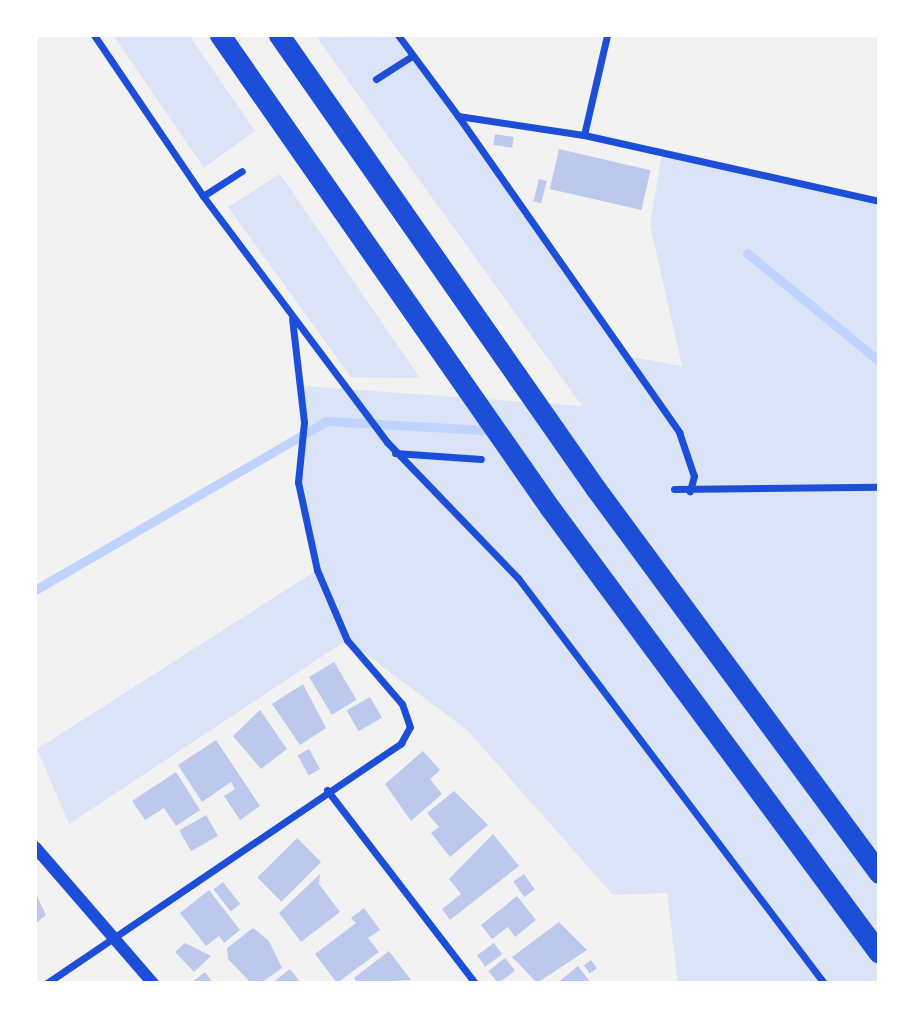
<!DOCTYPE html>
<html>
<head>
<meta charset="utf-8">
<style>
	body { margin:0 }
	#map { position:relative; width:914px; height:1018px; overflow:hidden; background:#f2f2f2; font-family:"Fira Sans Condensed",sans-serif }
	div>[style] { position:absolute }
	.green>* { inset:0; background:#dbe4f7 }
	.stream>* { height:9px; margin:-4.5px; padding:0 4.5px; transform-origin:4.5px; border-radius:4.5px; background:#bfd3fe }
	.building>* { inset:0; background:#bdc9ec; transform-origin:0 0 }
	.minor>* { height:7px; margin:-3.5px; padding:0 3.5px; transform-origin:3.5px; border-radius:3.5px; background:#1d4ed8 }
	.tertiary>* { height:12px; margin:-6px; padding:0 6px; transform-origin:6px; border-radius:6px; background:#1d4ed8 }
	.motorway>* { height:21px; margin:-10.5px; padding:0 10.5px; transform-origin:10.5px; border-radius:10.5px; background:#1d4ed8 }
	span { translate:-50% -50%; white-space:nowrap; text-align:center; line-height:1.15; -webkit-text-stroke:5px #fff; paint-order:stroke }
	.frame { position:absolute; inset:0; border:37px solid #fff; pointer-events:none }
</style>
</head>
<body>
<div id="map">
	<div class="green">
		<div style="clip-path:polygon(113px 35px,189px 35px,255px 131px,204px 168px)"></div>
		<div style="clip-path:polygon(315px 35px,398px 35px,626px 356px,682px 366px,650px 225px,662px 153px,879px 201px,879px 983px,678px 983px,667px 893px,613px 895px,467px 730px,347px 640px,69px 824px,37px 749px,317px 570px,298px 482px,303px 386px,582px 406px)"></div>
		<div style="clip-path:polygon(280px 174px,420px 378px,351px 377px,228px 207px)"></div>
	</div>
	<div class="stream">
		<div style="left:747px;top:253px;width:171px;rotate:39.3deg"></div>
		<div style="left:35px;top:590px;width:337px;rotate:-30.1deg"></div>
		<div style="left:326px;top:421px;width:158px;rotate:3.3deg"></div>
	</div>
	<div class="building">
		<div style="left:495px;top:134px;width:19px;height:11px;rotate:9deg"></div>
		<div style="left:559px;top:149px;width:94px;height:41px;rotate:13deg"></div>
		<div style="left:539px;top:179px;width:8px;height:23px;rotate:14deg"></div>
		<div style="left:334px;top:662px;width:44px;height:29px;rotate:59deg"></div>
		<div style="clip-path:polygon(303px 684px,326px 728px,300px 745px,272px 704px)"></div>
		<div style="left:370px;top:697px;width:24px;height:27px;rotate:60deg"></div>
		<div style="clip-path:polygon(260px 710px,287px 749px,261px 769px,233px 736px)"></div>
		<div style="clip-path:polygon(216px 740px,260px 806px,240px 820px,224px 796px,235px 789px,231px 782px,202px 802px,178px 765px)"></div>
		<div style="left:309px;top:749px;width:23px;height:13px;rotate:61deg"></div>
		<div style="clip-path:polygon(423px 751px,440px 770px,430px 779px,442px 794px,411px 821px,385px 784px)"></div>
		<div style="clip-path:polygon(176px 772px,200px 810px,176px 826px,164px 808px,145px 820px,132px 801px)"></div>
		<div style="clip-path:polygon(454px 791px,488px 825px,450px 857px,431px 833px,439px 827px,427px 813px)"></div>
		<div style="left:206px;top:815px;width:24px;height:31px;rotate:60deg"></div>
		<div style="clip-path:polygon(493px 834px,519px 866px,450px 920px,442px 909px,461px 894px,449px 879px)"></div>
		<div style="left:297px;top:838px;width:34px;height:56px;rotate:45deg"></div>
		<div style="clip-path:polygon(320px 874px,319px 884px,340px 912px,301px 942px,279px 913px)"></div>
		<div style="left:524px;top:874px;width:19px;height:13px;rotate:55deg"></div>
		<div style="left:223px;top:882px;width:28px;height:12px;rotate:52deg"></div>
		<div style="clip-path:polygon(209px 890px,240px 930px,224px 943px,219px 936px,206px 946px,180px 913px)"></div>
		<div style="clip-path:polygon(35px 892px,46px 915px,35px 924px)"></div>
		<div style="clip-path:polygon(517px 896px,536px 920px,515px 937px,508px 927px,492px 939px,481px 925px)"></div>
		<div style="clip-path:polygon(364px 908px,380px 930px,368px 938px,379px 952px,337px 983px,315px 954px,356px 923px,351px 918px)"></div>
		<div style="clip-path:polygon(559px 922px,587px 950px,537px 983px,512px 957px)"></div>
		<div style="clip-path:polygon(253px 928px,269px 941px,282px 968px,261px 983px,251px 983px,228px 959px,227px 948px)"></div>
		<div style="clip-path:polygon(185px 943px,211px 956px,194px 972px,175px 952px)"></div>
		<div style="left:494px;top:943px;width:14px;height:21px;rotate:54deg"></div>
		<div style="clip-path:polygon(389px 951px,411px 980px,357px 983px,354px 978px)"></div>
		<div style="left:505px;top:958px;width:16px;height:21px;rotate:52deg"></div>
		<div style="left:591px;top:960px;width:10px;height:9px;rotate:53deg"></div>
		<div style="clip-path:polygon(578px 966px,591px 983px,557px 983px)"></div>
		<div style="clip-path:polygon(290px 969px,301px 983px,272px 983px)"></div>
		<div style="clip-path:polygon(205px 972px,213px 983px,191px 983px)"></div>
	</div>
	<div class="minor">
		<div style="left:94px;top:35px;width:194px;rotate:55.9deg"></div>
		<div style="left:203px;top:196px;width:307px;rotate:53.2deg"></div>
		<div style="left:387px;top:442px;width:189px;rotate:46.1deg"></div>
		<div style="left:518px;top:578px;width:508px;rotate:52.93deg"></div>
		<div style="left:398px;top:35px;width:101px;rotate:53.5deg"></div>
		<div style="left:458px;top:116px;width:127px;rotate:8.6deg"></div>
		<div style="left:584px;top:135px;width:302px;rotate:12.6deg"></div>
		<div style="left:376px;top:79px;width:43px;rotate:-32.6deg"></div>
		<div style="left:458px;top:116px;width:386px;rotate:55deg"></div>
		<div style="left:679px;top:432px;width:46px;rotate:71.2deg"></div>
		<div style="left:694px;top:476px;width:16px;rotate:105deg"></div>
		<div style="left:584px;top:135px;width:103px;rotate:-77deg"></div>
		<div style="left:203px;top:196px;width:46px;rotate:-32.7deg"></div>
		<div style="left:395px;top:453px;width:86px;rotate:4deg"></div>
		<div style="left:674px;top:489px;width:205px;rotate:-0.6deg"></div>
		<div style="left:327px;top:790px;width:243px;rotate:52.5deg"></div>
		<div style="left:47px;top:983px;width:428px;rotate:-34.1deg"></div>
		<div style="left:401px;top:743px;width:18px;rotate:-61deg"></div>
		<div style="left:410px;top:727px;width:24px;rotate:-109deg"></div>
		<div style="left:402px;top:704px;width:84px;rotate:-130.7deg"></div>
		<div style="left:347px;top:640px;width:76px;rotate:-113.2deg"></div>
		<div style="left:317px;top:570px;width:90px;rotate:-102.2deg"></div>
		<div style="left:298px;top:482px;width:60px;rotate:-84.3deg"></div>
		<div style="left:304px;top:422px;width:104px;rotate:-96.6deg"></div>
	</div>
	<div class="tertiary">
		<div style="left:35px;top:847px;width:180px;rotate:49.1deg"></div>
	</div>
	<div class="motorway">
		<div style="left:220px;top:35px;width:577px;rotate:55.1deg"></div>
		<div style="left:550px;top:508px;width:553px;rotate:53.52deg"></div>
		<div style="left:279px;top:35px;width:554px;rotate:55.08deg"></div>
		<div style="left:596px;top:489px;width:477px;rotate:53.6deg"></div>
	</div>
	<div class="frame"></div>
</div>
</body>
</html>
